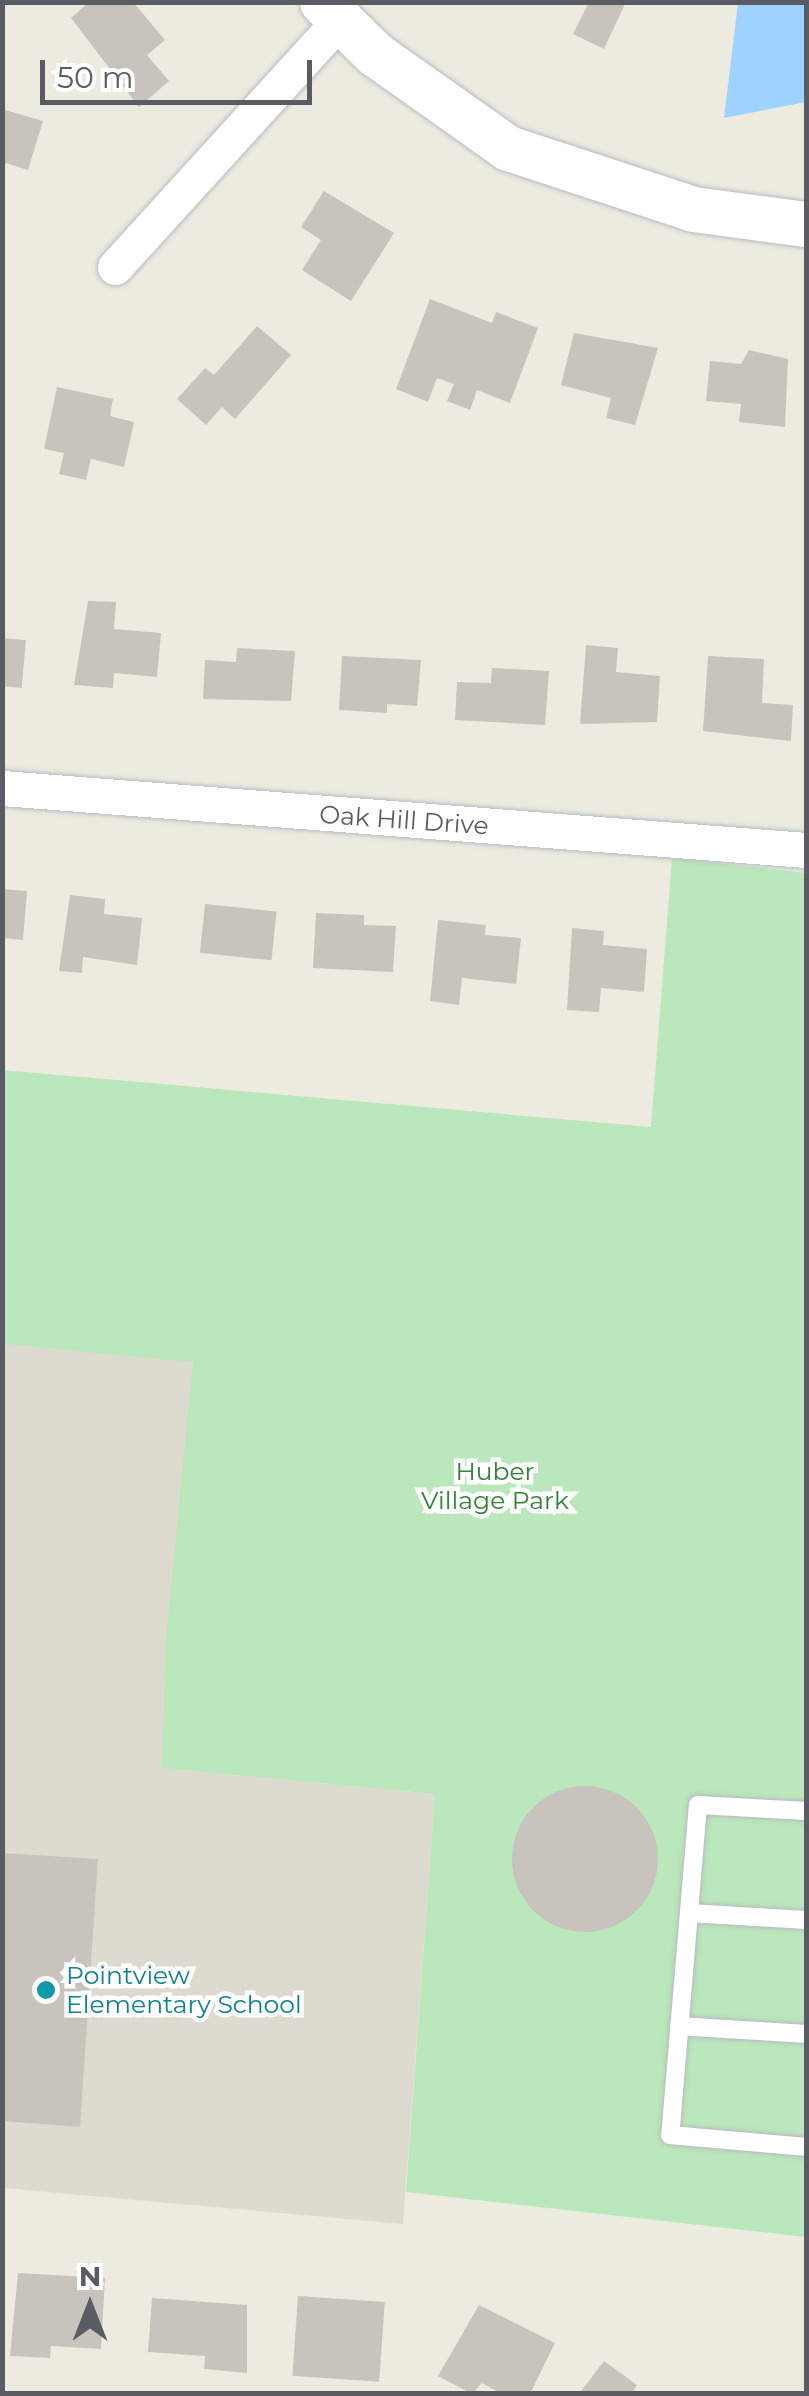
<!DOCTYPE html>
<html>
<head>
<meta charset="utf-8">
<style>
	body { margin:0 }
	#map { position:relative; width:809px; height:2396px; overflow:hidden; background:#edebe0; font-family:Montserrat,sans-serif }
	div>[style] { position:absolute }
	.education>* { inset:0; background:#dddacf }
	.green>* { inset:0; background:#bae7bb }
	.water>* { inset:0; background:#9ed3ff }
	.building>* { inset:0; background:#c8c4bd; transform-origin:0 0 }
	.round { border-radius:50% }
	.roads { filter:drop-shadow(0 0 2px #b8bbc1) drop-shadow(0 0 2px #b8bbc1) }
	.service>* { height:18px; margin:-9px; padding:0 9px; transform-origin:9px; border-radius:9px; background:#fff }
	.minor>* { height:35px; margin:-17.5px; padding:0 17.5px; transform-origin:17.5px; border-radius:17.5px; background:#fff }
	.tertiary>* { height:45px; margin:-22.5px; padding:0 22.5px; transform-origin:22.5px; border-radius:22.5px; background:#fff }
	.dots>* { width:28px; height:28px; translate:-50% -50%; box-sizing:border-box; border:5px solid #fff; border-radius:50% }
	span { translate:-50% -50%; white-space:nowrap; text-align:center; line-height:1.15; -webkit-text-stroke:9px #fff; paint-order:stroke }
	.street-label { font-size:25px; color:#595d63 }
	.park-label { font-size:25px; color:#2e8533 }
	.culture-label { font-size:25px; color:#0d838f }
	.left { translate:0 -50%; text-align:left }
	.frame { position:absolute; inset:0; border:5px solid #595d63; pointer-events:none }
	.north { position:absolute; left:40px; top:2256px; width:100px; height:100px; -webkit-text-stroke:8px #fff; paint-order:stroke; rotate:0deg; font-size:28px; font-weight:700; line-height:40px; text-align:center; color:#595d63 }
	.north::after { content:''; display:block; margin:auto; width:35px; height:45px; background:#595d63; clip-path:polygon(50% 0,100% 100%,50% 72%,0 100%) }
	.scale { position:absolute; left:40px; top:60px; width:272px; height:45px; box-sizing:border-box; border:5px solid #595d63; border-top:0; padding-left:12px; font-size:30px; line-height:35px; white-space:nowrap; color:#595d63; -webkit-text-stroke:8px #fff; paint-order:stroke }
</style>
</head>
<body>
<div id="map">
	<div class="education">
		<div style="clip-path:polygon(2px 1344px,193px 1361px,162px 1768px,435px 1794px,403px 2224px,3px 2188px)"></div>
	</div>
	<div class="green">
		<div style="clip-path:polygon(672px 858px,806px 873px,806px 2237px,406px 2192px,435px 1794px,162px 1768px,166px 1640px,193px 1362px,3px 1344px,2px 1070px,651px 1127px)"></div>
	</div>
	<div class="water">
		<div style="clip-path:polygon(738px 3px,806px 3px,806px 102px,724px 118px)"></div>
	</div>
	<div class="building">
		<div style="clip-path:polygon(89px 2px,133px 2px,165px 40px,147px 55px,169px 81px,139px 107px,71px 18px)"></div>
		<div style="clip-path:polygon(589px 2px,626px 2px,604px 49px,573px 34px)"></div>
		<div style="clip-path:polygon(2px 109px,43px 121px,28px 170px,6px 163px,2px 171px)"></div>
		<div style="clip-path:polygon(324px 191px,394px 233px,351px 301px,302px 270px,321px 240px,301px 227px)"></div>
		<div style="clip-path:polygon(430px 299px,492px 323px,496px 312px,538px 328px,510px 403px,477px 390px,470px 410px,447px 401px,454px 384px,437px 378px,428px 402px,396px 389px)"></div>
		<div style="clip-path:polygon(257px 326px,291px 355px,235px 419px,222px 407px,206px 425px,177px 399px,205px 368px,214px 375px)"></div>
		<div style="clip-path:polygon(574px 333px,658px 348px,635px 425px,606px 418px,611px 398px,561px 385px)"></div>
		<div style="clip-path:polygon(749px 350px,788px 359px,785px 427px,739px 422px,741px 404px,706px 401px,710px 361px,741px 364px)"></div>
		<div style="clip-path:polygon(57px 387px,113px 399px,110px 416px,134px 422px,124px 467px,91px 459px,86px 480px,59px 474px,64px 453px,44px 449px)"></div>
		<div style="clip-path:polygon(88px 601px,116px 602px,114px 629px,161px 633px,157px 677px,114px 673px,113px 688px,74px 685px)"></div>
		<div style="left:2px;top:638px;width:24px;height:48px;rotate:5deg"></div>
		<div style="clip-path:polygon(586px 645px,618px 648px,616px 672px,660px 676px,657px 722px,580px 724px)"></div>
		<div style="clip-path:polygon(237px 648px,295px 651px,291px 701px,203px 699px,205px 660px,236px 662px)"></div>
		<div style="clip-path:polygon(342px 656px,421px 660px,417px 706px,387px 704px,387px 713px,339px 710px)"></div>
		<div style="clip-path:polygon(708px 656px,764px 659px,762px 703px,793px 705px,791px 741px,703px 731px)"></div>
		<div style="clip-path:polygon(492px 668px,549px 671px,545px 725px,455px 720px,457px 682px,491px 683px)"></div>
		<div style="clip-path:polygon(2px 889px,27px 891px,23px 940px,2px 938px)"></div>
		<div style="clip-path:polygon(70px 895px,105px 899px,104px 914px,142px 918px,137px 965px,83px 957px,82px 973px,59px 971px)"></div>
		<div style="left:205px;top:904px;width:72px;height:49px;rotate:6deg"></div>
		<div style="clip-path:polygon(316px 913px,364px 915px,364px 925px,396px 926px,393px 972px,313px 968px)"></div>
		<div style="clip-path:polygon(438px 920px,486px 925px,485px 935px,521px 938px,516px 984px,462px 978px,459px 1005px,430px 1001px)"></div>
		<div style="clip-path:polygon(572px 928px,604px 931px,603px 945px,647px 949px,644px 992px,601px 988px,599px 1012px,567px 1010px)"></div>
		<div class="round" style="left:512px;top:1786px;width:146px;height:146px"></div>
		<div style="clip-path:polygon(2px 1853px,98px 1859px,80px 2127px,2px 2121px)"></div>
		<div style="clip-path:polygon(18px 2273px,105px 2278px,101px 2349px,51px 2346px,50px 2358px,10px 2356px)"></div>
		<div style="left:298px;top:2296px;width:87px;height:80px;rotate:4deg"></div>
		<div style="clip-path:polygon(152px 2298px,247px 2305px,247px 2373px,204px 2369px,205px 2356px,148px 2352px)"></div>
		<div style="clip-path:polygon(479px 2305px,555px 2343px,530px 2394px,502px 2394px,482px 2383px,472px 2394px,438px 2376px)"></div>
		<div style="clip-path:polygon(604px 2361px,637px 2385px,631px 2394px,579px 2394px)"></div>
	</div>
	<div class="roads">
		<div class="service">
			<div style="left:806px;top:1811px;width:108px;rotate:-176.8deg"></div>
			<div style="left:698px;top:1805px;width:331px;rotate:94.8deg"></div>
			<div style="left:670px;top:2135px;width:137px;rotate:5deg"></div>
			<div style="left:689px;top:1913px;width:117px;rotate:3.4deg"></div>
			<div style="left:679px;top:2026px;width:127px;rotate:3.6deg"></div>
		</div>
		<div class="minor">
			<div style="left:115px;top:267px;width:333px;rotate:-47.7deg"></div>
			<div style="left:2px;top:788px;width:806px;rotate:4.41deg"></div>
		</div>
		<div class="tertiary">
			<div style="left:322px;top:2px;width:74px;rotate:44.5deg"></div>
			<div style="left:375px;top:54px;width:163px;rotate:35.3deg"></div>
			<div style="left:508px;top:148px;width:195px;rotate:18.2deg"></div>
			<div style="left:693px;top:209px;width:114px;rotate:7.6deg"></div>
		</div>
	</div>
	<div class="dots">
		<div style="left:46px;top:1990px;background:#0f9aa8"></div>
	</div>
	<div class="street-label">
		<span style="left:404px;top:820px;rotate:4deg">Oak Hill Drive</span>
	</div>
	<div class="park-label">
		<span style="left:495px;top:1486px">Huber<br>Village Park</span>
	</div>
	<div class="culture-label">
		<span class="left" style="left:66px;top:1990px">Pointview<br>Elementary School</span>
	</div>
	<div class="frame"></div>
	<div class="north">N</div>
	<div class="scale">50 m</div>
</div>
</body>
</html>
